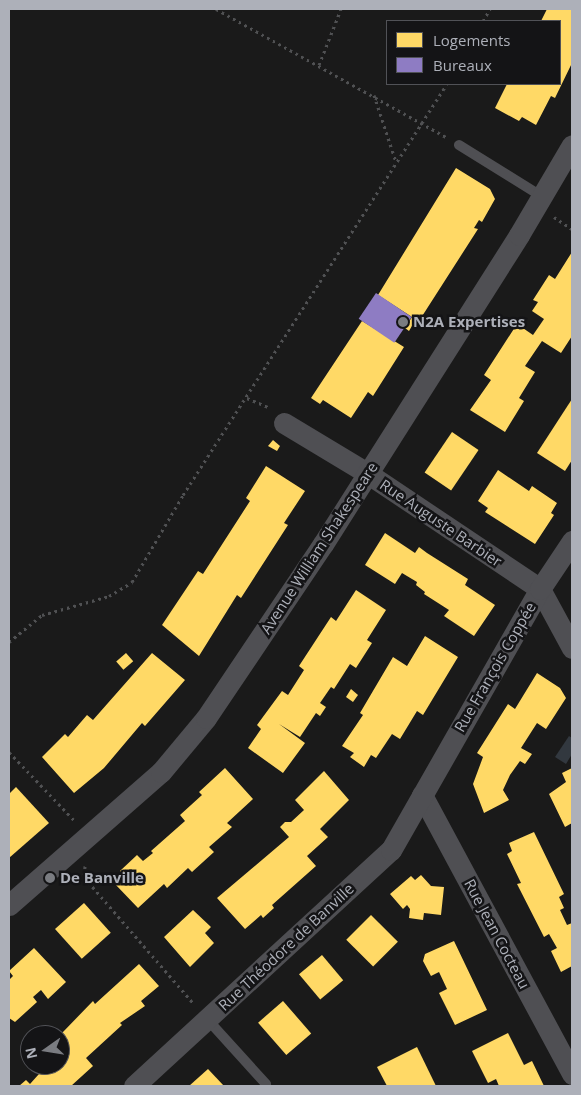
<!DOCTYPE html>
<html>
<head>
<meta charset="utf-8">
<style>
	body { margin:0 }
	#map { position:relative; width:581px; height:1095px; overflow:hidden; background:#1a1a1a; font-family:"Open Sans",sans-serif }
	div>[style] { position:absolute }
	.water>* { inset:0; background:#32383f }
	.homes>* { inset:0; background:#ffd966; transform-origin:0 0 }
	.offices>* { inset:0; background:#8e7cc3; transform-origin:0 0 }
	.path>* { height:3px; margin-top:-1.5px; transform-origin:0; background:repeating-linear-gradient(90deg,#505153 0 2.5px,transparent 0 6.5px) }
	.lane>* { height:10px; margin:-5px; padding:0 5px; transform-origin:5px; border-radius:5px; background:#4f4f53 }
	.street>* { height:21px; margin:-10.5px; padding:0 10.5px; transform-origin:10.5px; border-radius:10.5px; background:#4f4f53 }
	.dots>* { width:14px; height:14px; translate:-50% -50%; box-sizing:border-box; border:2px solid #141416; border-radius:50% }
	span { translate:-50% -50%; white-space:nowrap; text-align:center; line-height:1.15; -webkit-text-stroke:5px #141416; paint-order:stroke }
	.poi-label { font-size:15px; color:#adb0b9; font-weight:700 }
	.left { translate:0 -50%; text-align:left }
	.street-label { font-size:15px; color:#adb0b9 }
	.frame { position:absolute; inset:0; border:10px solid #adb0b9; pointer-events:none }
	.legend { position:absolute; left:386px; top:20px; width:175px; height:65px; box-sizing:border-box; background:#141416; border:1px solid #515257; margin:0; padding:6px 9px; list-style:none; font-size:15px; color:#adb0b9 }
	.legend li { display:flex; align-items:center; gap:10px; height:25px }
	.legend b { width:25px; border:1px solid #515257 }
	.north { position:absolute; left:20px; top:1025px; width:50px; height:50px; box-sizing:border-box; background:#141416; border:1px solid #515257; border-radius:50%; rotate:257deg; font-size:14px; font-weight:700; line-height:20px; text-align:center; color:#adb0b9 }
	.north::after { content:''; display:block; margin:auto; width:18px; height:22px; background:#7a7c81; clip-path:polygon(50% 0,100% 100%,50% 72%,0 100%) }
</style>
</head>
<body>
<div id="map">
	<div class="water">
		<div style="clip-path:polygon(569px 736px,572px 738px,572px 754px,566px 764px,555px 757px)"></div>
	</div>
	<div class="homes">
		<div style="clip-path:polygon(547px 9px,572px 9px,572px 63px,555px 98px,551px 96px,536px 125px,522px 117px,519px 121px,495px 108px,507px 84px,560px 84px,560px 21px,541px 21px)"></div>
		<div style="clip-path:polygon(456px 168px,490px 189px,495px 199px,482px 222px,479px 220px,474px 228px,478px 229px,419px 321px,416px 319px,409px 331px,405px 328px,412px 317px,378px 295px)"></div>
		<div style="clip-path:polygon(572px 252px,572px 336px,561px 353px,542px 341px,525px 366px,535px 372px,519px 398px,524px 401px,505px 432px,470px 410px,491px 380px,484px 375px,517px 324px,533px 335px,544px 319px,532px 311px,538px 302px,533px 300px,549px 275px,555px 279px)"></div>
		<div style="clip-path:polygon(362px 321px,404px 347px,373px 396px,368px 392px,351px 418px,323px 400px,320px 404px,311px 398px)"></div>
		<div style="clip-path:polygon(572px 399px,572px 460px,565px 471px,537px 453px)"></div>
		<div style="left:452px;top:432px;width:32px;height:49px;rotate:34deg"></div>
		<div style="clip-path:polygon(273px 440px,280px 446px,277px 451px,268px 446px)"></div>
		<div style="clip-path:polygon(266px 466px,305px 491px,284px 523px,288px 525px,241px 598px,237px 595px,199px 656px,162px 625px,198px 571px,203px 574px,250px 501px,246px 498px)"></div>
		<div style="clip-path:polygon(498px 470px,529px 491px,532px 486px,557px 503px,551px 513px,554px 515px,535px 544px,485px 512px,488px 508px,478px 501px)"></div>
		<div style="clip-path:polygon(385px 533px,415px 553px,419px 547px,427px 553px,468px 579px,465px 585px,495px 605px,474px 636px,444px 616px,449px 610px,424px 594px,425px 592px,416px 585px,417px 582px,402px 573px,395px 584px,365px 565px)"></div>
		<div style="clip-path:polygon(356px 590px,386px 610px,367px 640px,372px 643px,356px 668px,350px 664px,334px 689px,331px 687px,320px 703px,326px 707px,320px 716px,316px 713px,300px 737px,279px 724px,305px 743px,283px 773px,248px 748px,261px 729px,257px 725px,282px 691px,288px 695px,304px 670px,299px 666px,331px 617px,336px 621px)"></div>
		<div style="clip-path:polygon(425px 636px,458px 657px,423px 715px,417px 711px,400px 739px,392px 734px,376px 758px,371px 755px,364px 767px,350px 757px,354px 753px,342px 746px,363px 715px,360px 713px,393px 657px,407px 666px)"></div>
		<div style="left:126px;top:653px;width:11px;height:13px;rotate:49deg"></div>
		<div style="clip-path:polygon(152px 653px,185px 680px,145px 726px,142px 723px,104px 768px,74px 793px,42px 757px,65px 734px,68px 737px,87px 715px,93px 720px)"></div>
		<div style="clip-path:polygon(537px 673px,560px 688px,566px 698px,546px 729px,537px 723px,521px 748px,532px 754px,525px 764px,520px 761px,510px 775px,503px 790px,509px 800px,484px 813px,473px 784px,483px 757px,477px 753px,508px 704px,515px 709px)"></div>
		<div style="clip-path:polygon(351px 689px,358px 695px,353px 702px,346px 697px)"></div>
		<div style="clip-path:polygon(225px 768px,253px 799px,227px 823px,232px 827px,209px 847px,214px 852px,192px 872px,188px 868px,167px 888px,164px 884px,138px 908px,115px 884px,124px 875px,120px 871px,137px 855px,143px 861px,153px 853px,151px 851px,185px 821px,180px 815px,202px 795px,199px 792px)"></div>
		<div style="clip-path:polygon(572px 768px,572px 823px,565px 827px,549px 794px,566px 782px,562px 773px)"></div>
		<div style="clip-path:polygon(324px 771px,349px 800px,320px 829px,328px 837px,307px 856px,316px 866px,272px 905px,274px 908px,263px 918px,261px 915px,245px 929px,217px 898px,289px 837px,280px 827px,285px 822px,291px 822px,304px 810px,295px 800px)"></div>
		<div style="clip-path:polygon(16px 787px,49px 823px,9px 858px,9px 794px)"></div>
		<div style="clip-path:polygon(534px 832px,564px 894px,559px 897px,564px 908px,560px 910px,567px 925px,572px 923px,572px 966px,561px 972px,551px 951px,557px 948px,549px 934px,544px 937px,517px 884px,521px 883px,507px 854px,512px 851px,509px 843px)"></div>
		<div style="clip-path:polygon(421px 875px,431px 886px,444px 887px,441px 915px,424px 913px,423px 920px,409px 918px,410px 909px,407px 905px,403px 909px,390px 894px,411px 876px,415px 880px)"></div>
		<div style="left:84px;top:903px;width:40px;height:39px;rotate:48deg"></div>
		<div style="clip-path:polygon(193px 910px,211px 927px,205px 933px,214px 943px,190px 967px,164px 937px)"></div>
		<div style="left:371px;top:915px;width:38px;height:35px;rotate:45deg"></div>
		<div style="clip-path:polygon(454px 941px,487px 1010px,455px 1025px,439px 993px,447px 989px,439px 972px,431px 976px,423px 961px,425px 954px)"></div>
		<div style="clip-path:polygon(34px 948px,66px 982px,48px 999px,41px 990px,33px 997px,37px 1002px,15px 1022px,9px 1018px,9px 980px,13px 976px,9px 971px)"></div>
		<div style="left:322px;top:955px;width:33px;height:30px;rotate:50deg"></div>
		<div style="clip-path:polygon(139px 964px,159px 986px,141px 1001px,145px 1006px,120px 1023px,122px 1025px,86px 1058px,93px 1066px,71px 1086px,19px 1086px,26px 1080px,30px 1084px,47px 1065px,60px 1065px,62px 1033px,93px 1001px,95px 1004px)"></div>
		<div style="left:283px;top:1001px;width:43px;height:33px;rotate:49deg"></div>
		<div style="clip-path:polygon(508px 1033px,524px 1065px,532px 1061px,544px 1086px,499px 1086px,496px 1079px,488px 1083px,472px 1051px)"></div>
		<div style="clip-path:polygon(417px 1047px,436px 1086px,387px 1086px,377px 1067px)"></div>
		<div style="clip-path:polygon(208px 1069px,224px 1086px,189px 1086px)"></div>
	</div>
	<div class="offices">
		<div style="left:376px;top:293px;width:43px;height:31px;rotate:34deg"></div>
	</div>
	<div class="path">
		<div style="left:216px;top:9px;width:263px;rotate:29.1deg"></div>
		<div style="left:483px;top:21px;width:14px;rotate:-60deg"></div>
		<div style="left:319px;top:65px;width:60px;rotate:-68.6deg"></div>
		<div style="left:374px;top:95px;width:71px;rotate:71.8deg"></div>
		<div style="left:554px;top:217px;width:22px;rotate:34deg"></div>
		<div style="left:247px;top:398px;width:25px;rotate:23deg"></div>
		<div style="left:9px;top:642px;width:43px;rotate:-39.3deg"></div>
		<div style="left:42px;top:615px;width:70px;rotate:-15.8deg"></div>
		<div style="left:109px;top:596px;width:27px;rotate:-31deg"></div>
		<div style="left:132px;top:582px;width:101px;rotate:-59.6deg"></div>
		<div style="left:183px;top:495px;width:488px;rotate:-57.3deg"></div>
		<div style="left:9px;top:752px;width:94px;rotate:46.3deg"></div>
		<div style="left:85px;top:866px;width:11px;rotate:95deg"></div>
		<div style="left:84px;top:877px;width:168px;rotate:49.1deg"></div>
	</div>
	<div class="lane">
		<div style="left:459px;top:145px;width:99px;rotate:31.8deg"></div>
		<div style="left:207px;top:1019px;width:88px;rotate:47.8deg"></div>
	</div>
	<div class="street">
		<div style="left:284px;top:423px;width:97px;rotate:31.1deg"></div>
		<div style="left:367px;top:473px;width:208px;rotate:33.8deg"></div>
		<div style="left:540px;top:589px;width:67px;rotate:61.5deg"></div>
		<div style="left:422px;top:795px;width:317px;rotate:61.7deg"></div>
		<div style="left:9px;top:905px;width:202px;rotate:-41.2deg"></div>
		<div style="left:161px;top:772px;width:70px;rotate:-50.2deg"></div>
		<div style="left:206px;top:718px;width:210px;rotate:-56.1deg"></div>
		<div style="left:323px;top:544px;width:366px;rotate:-57.6deg"></div>
		<div style="left:519px;top:235px;width:104px;rotate:-59.5deg"></div>
		<div style="left:134px;top:1086px;width:349px;rotate:-42.6deg"></div>
		<div style="left:391px;top:850px;width:301px;rotate:-60.3deg"></div>
		<div style="left:540px;top:589px;width:58px;rotate:-56.3deg"></div>
	</div>
	<div class="dots">
		<div style="left:403px;top:322px;background:#7a7c81"></div>
		<div style="left:50px;top:878px;background:#7a7c81"></div>
	</div>
	<div class="poi-label">
		<span class="left" style="left:413px;top:322px">N2A Expertises</span>
		<span class="left" style="left:60px;top:878px">De Banville</span>
	</div>
	<div class="street-label">
		<span style="left:441px;top:523px;rotate:34deg">Rue Auguste Barbier</span>
		<span style="left:319px;top:548px;rotate:-57deg">Avenue William Shakespeare</span>
		<span style="left:495px;top:667px;rotate:-60deg">Rue François Coppée</span>
		<span style="left:497px;top:934px;rotate:62deg">Rue Jean Cocteau</span>
		<span style="left:286px;top:947px;rotate:-43deg">Rue Théodore de Banville</span>
	</div>
	<div class="frame"></div>
	<ul class="legend">
	<li><b style="height:14px;background:#ffd966"></b>Logements</li>
	<li><b style="height:14px;background:#8e7cc3"></b>Bureaux</li>
	</ul>
	<div class="north">N</div>
</div>
</body>
</html>
